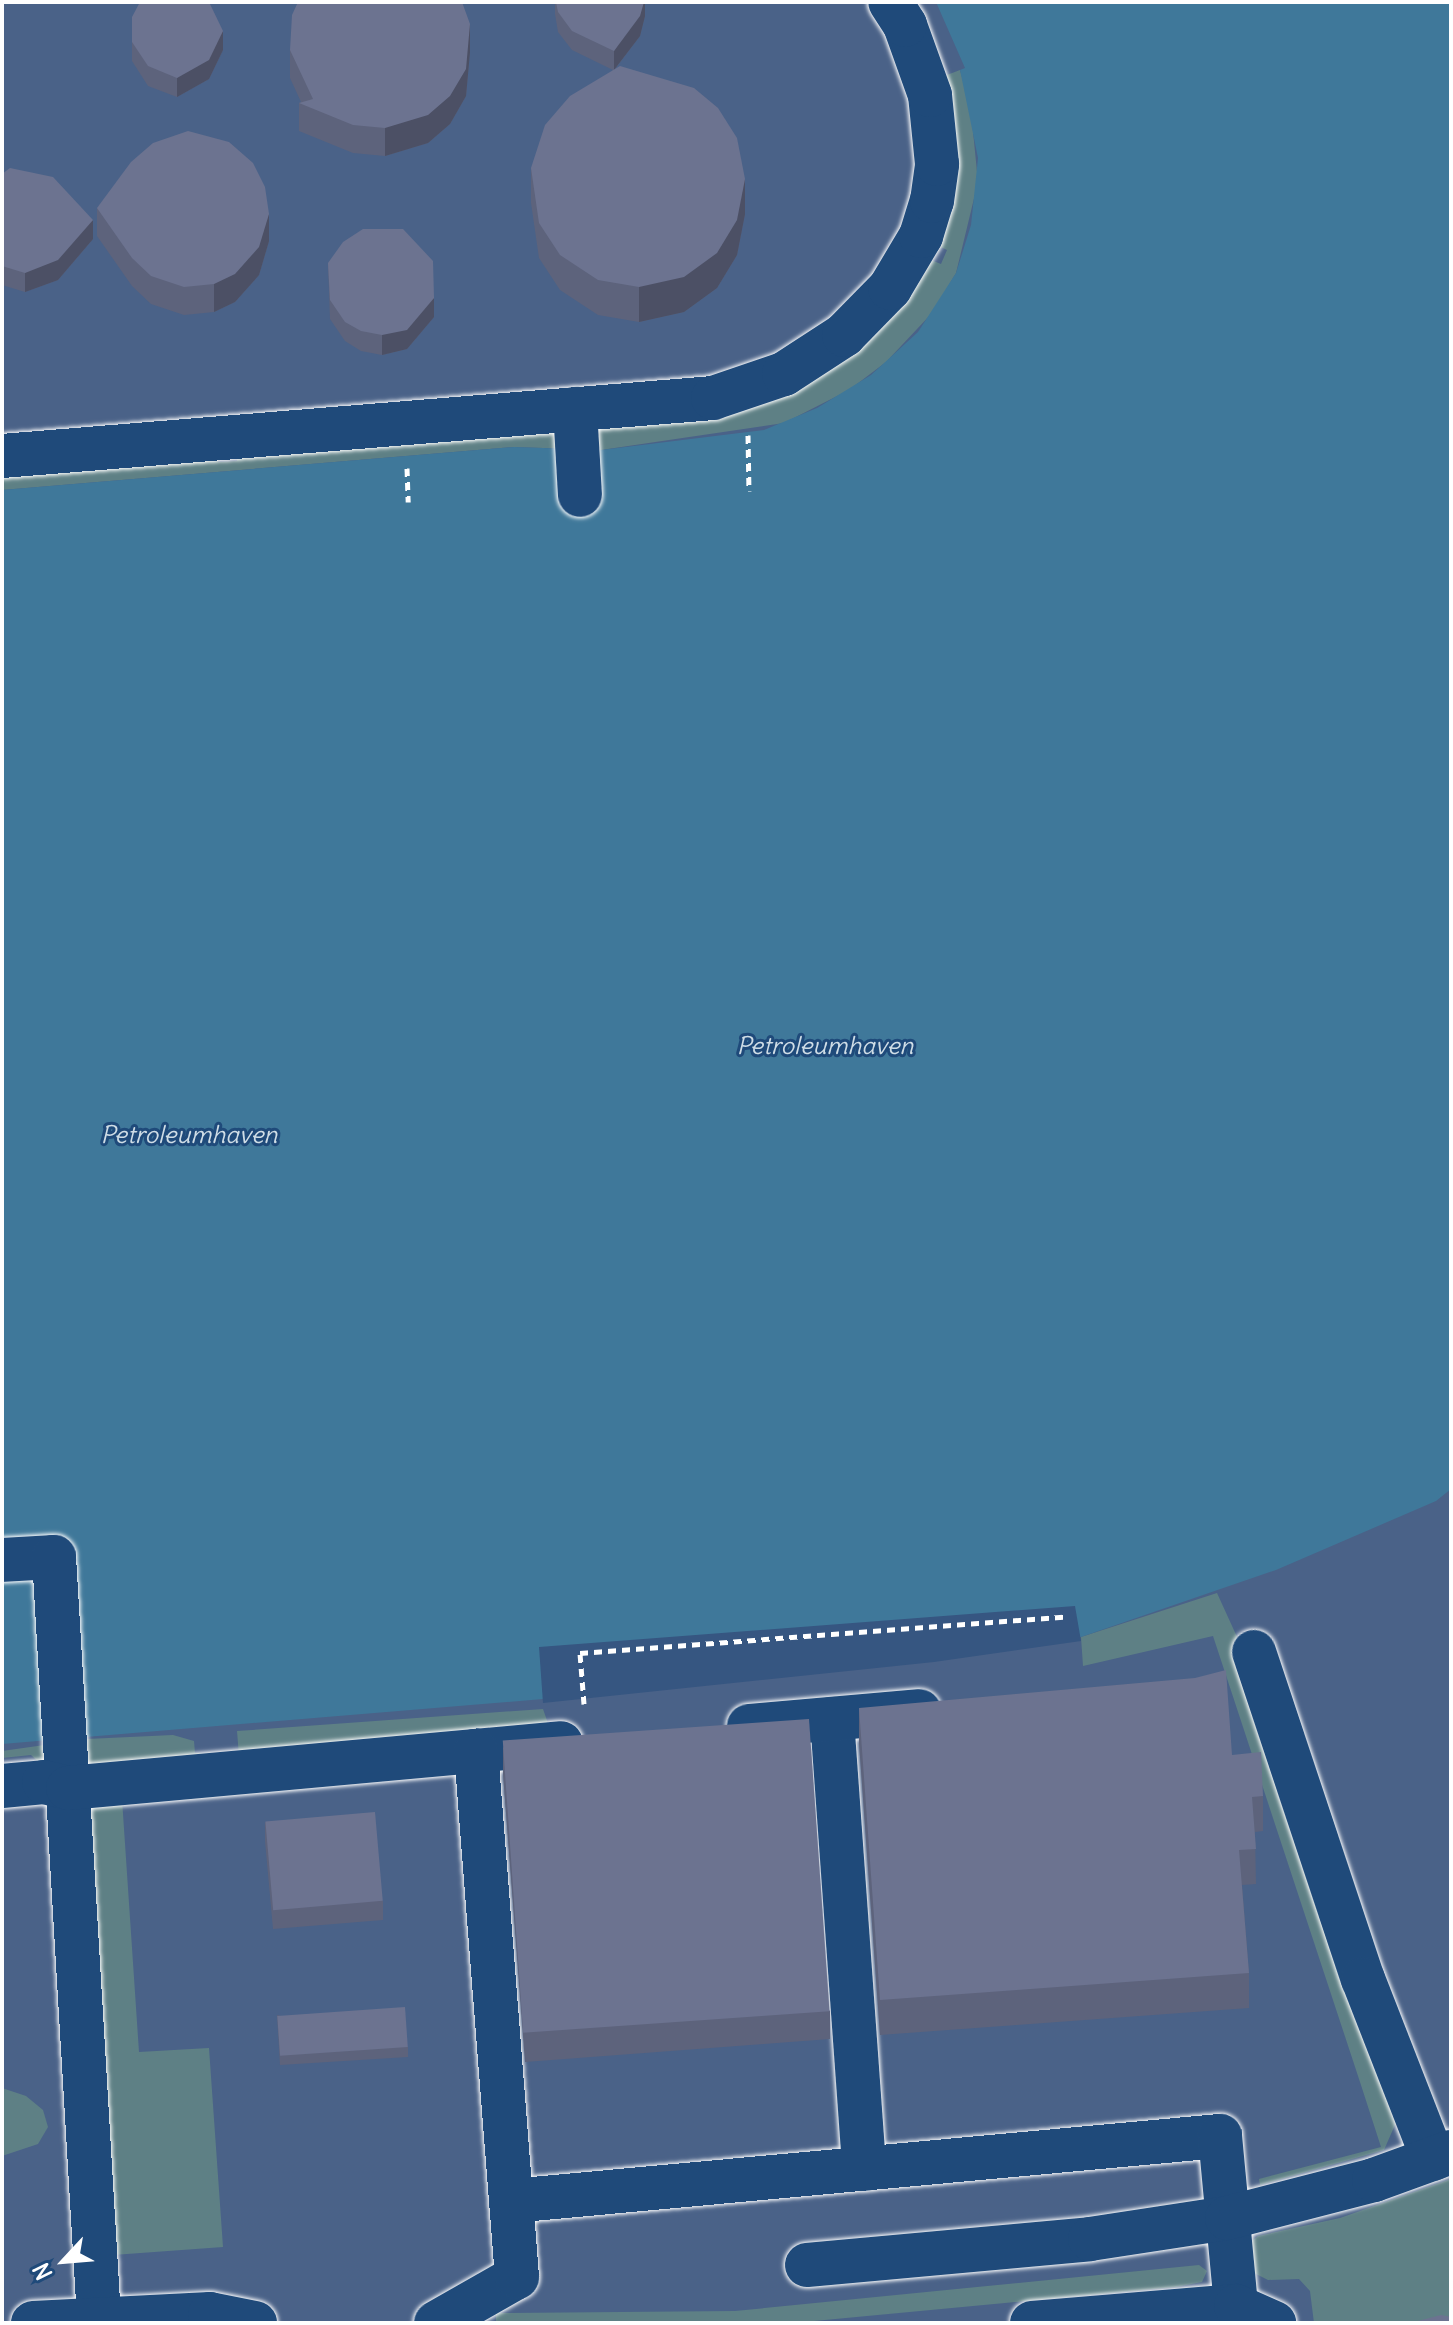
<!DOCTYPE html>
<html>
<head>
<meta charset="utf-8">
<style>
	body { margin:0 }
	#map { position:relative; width:1453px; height:2325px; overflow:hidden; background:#365681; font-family:Delius,sans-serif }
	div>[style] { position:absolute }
	.built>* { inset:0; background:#4a6288; transform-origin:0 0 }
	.green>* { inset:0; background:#5e8085 }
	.water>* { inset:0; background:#3f789a }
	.pier>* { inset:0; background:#365681 }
	.path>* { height:5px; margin-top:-2.5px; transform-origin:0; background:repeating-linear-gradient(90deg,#fff 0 8px,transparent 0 14px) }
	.roads { filter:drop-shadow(0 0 2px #fff) drop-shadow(0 0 2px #fff) }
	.minor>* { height:44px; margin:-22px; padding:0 22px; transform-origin:22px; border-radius:22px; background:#1f4a7a }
	.wall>* { inset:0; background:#5d637c }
	.shaded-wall>* { inset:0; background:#4c5065 }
	.building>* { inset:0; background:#6c7390; transform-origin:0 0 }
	span { translate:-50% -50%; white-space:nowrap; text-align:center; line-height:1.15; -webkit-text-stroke:6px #1f4a7a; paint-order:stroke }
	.water-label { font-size:24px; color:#cfdde6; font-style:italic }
	.frame { position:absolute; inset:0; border:4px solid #fff; pointer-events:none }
	.north { position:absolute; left:24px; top:2221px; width:80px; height:80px; -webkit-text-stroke:6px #1f4a7a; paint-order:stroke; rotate:244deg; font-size:22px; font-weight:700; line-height:32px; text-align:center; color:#fff }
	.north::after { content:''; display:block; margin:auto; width:28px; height:36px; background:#fff; clip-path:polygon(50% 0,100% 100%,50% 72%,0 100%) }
</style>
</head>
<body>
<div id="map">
	<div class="built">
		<div style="left:2px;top:2px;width:1449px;height:2321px"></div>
	</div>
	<div class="green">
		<div style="clip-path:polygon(960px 70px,971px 111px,978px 182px,956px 273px,933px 312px,886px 362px,849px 390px,784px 423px,601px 450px,514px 447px,2px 490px,2px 470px,216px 450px,218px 462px,237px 461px,236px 447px,691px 413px,692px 422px,705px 421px,926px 258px,941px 264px,947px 250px,932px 243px,939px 78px)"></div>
		<div style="clip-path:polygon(1217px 1593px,1243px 1650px,1398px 2118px,1384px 2150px,1260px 2185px,1259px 2179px,1381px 2147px,1360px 2082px,1213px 1636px,1083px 1666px,1081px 1637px)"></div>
		<div style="clip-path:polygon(543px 1709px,552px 1735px,87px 1773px,49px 1772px,31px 1755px,2px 1758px,2px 1751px,87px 1739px,173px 1735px,194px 1741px,195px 1753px,239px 1756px,237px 1731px)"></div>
		<div style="clip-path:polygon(122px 1799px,139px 2052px,209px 2048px,223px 2247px,113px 2255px,79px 1802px)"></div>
		<div style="clip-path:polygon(2px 2088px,26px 2096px,43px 2110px,48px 2127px,38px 2144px,2px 2156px)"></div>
		<div style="clip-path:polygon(1451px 2179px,1451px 2323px,1314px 2323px,1310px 2291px,1299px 2279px,1268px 2280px,1252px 2272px,1252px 2241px,1258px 2236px,1340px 2218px)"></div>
		<div style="clip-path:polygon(1199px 2265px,1207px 2271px,1202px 2282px,1176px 2287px,793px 2323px,496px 2323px,496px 2313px,735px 2311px)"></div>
	</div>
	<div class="water">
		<div style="clip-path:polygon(936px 2px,1451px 2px,1451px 1489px,1436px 1501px,1276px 1570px,1081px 1637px,543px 1699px,2px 1744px,2px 490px,514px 447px,601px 450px,764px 430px,817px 408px,871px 375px,918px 332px,956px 273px,971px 225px,978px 158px,960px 70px,965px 68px)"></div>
	</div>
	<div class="pier">
		<div style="clip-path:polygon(1075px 1606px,1081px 1641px,934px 1662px,543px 1703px,539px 1647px)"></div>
	</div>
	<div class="path">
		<div style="left:748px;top:435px;width:56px;rotate:89deg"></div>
		<div style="left:407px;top:468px;width:34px;rotate:88deg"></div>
		<div style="left:584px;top:1704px;width:51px;rotate:-94.5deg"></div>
		<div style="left:580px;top:1653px;width:488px;rotate:-4.3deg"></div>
	</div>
	<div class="roads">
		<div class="minor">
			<div style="left:575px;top:409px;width:86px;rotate:86.7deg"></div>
			<div style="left:2px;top:456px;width:713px;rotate:-4.66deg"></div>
			<div style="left:713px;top:398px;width:75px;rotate:-18.7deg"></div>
			<div style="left:784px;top:374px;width:72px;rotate:-33deg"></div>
			<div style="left:844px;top:335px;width:66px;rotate:-45.6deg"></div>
			<div style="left:890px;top:288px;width:61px;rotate:-59.2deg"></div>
			<div style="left:921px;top:236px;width:37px;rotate:-73deg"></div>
			<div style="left:932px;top:201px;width:37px;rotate:-82deg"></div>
			<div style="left:937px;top:164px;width:69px;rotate:-95.8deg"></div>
			<div style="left:930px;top:95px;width:74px;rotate:-109.7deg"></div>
			<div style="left:905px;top:25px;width:27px;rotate:-123deg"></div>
			<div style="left:2px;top:1560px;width:52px;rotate:-3.3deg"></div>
			<div style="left:54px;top:1557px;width:763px;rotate:86.62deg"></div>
			<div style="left:1254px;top:1652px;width:345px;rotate:71.6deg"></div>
			<div style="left:1363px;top:1979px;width:193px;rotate:68.7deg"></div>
			<div style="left:832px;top:1719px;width:451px;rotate:85.9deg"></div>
			<div style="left:749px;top:1726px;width:171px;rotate:-5deg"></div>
			<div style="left:2px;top:1786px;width:42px;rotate:-5.4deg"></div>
			<div style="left:44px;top:1782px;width:25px;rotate:14deg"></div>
			<div style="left:68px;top:1788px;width:495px;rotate:-5.2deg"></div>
			<div style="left:511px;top:2201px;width:712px;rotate:-5.24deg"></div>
			<div style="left:1220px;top:2136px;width:171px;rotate:84.6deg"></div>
			<div style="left:807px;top:2265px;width:284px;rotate:-5.2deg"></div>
			<div style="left:1090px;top:2239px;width:139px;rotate:-8.7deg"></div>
			<div style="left:1227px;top:2218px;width:152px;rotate:-14.5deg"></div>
			<div style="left:1374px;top:2180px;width:82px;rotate:-20deg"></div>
			<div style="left:33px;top:2323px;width:177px;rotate:-2.9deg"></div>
			<div style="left:210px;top:2314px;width:46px;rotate:11.3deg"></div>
			<div style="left:436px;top:2323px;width:93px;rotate:-29.6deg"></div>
			<div style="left:517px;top:2277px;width:528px;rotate:-94.46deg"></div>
			<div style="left:1032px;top:2323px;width:205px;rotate:-4.8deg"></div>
			<div style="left:1236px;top:2306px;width:42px;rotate:24.1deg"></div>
		</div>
	</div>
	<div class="wall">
		<div style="clip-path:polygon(555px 2px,645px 2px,645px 16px,640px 36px,615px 69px,745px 214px,737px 255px,717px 288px,684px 312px,639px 322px,598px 315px,560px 290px,539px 258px,531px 203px,531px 168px,613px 70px,572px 50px,558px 32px,555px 14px)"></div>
		<div style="clip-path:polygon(132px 17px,223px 50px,209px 79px,177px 97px,148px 86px,132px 61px)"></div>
		<div style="clip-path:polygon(290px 50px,470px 52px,466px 96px,450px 124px,428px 143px,385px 156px,353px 153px,299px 131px,299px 103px,301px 102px,290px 78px)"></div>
		<div style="clip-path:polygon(2px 174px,93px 239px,58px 280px,25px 292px,2px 285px)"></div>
		<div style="clip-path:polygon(97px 208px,269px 241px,259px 275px,235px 302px,214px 312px,184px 315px,151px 304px,132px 286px,97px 236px)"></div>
		<div style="clip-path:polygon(328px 263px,434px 317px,407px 349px,382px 355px,361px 351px,345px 341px,330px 319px)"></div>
		<div style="clip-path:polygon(859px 1708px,1232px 1755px,1263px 1796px,1263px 1831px,1255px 1832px,1256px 1884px,1242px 1885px,1249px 1973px,1249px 2008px,880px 2035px,859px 1743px)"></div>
		<div style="clip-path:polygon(503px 1747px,830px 2011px,830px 2039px,525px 2062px,503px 1774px)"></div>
		<div style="clip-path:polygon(265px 1822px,383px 1901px,383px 1920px,273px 1929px,265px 1841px)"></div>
		<div style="clip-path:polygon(277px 2015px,408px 2047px,408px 2057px,280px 2065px)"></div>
	</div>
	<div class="shaded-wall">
		<div style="clip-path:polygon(644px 2px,645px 2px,645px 16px,640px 36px,614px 70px,614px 51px)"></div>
		<div style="clip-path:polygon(470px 24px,470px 52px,466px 96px,450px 124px,428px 143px,385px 156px,385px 128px)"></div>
		<div style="clip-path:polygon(223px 31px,223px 50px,209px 79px,177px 97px,177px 78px)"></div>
		<div style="clip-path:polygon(745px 179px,745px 214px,737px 255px,717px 288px,684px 312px,639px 322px,639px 287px)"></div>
		<div style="clip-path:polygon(269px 214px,269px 241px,259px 275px,235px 302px,214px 312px,214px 284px)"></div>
		<div style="clip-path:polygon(93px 220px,93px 239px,58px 280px,25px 292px,25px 273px)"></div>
		<div style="clip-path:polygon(434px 298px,434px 317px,407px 349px,382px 355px,382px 335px)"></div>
	</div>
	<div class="building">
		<div style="clip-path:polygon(140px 2px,209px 2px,223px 31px,209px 60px,177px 78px,148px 66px,132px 42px,132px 17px)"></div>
		<div style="clip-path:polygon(298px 2px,462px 2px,470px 24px,466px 69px,450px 96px,428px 115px,385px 128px,353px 125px,299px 103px,313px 99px,290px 50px,292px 15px)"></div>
		<div style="clip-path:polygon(556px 2px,644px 2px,640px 16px,614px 51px,572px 31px,558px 12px)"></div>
		<div style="clip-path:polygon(620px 66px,694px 88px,718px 108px,737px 138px,745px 179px,737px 220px,717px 253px,684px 277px,639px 287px,598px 280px,560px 255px,539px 223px,531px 168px,545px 125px,570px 96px)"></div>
		<div style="clip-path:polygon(188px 131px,229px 142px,253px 163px,265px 187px,269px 214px,259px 247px,235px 274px,214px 284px,184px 287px,151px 276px,132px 258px,97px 208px,131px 162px,153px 143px)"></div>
		<div style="clip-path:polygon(10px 168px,53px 177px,93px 220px,58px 260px,25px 273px,2px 266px,2px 174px)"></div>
		<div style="clip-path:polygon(363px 229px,403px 229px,433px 261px,434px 298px,407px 330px,382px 335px,361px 331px,345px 322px,330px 300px,328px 263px,343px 242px)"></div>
		<div style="clip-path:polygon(1226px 1670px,1232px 1755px,1261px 1752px,1263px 1796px,1252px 1797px,1256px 1849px,1239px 1850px,1249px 1973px,880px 2000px,859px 1708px,1195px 1678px)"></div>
		<div style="left:809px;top:1719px;width:293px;height:307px;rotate:86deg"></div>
		<div style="left:375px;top:1812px;width:89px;height:110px;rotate:85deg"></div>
		<div style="left:405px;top:2007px;width:40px;height:128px;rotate:86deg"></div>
		<div style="clip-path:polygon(1441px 2315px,1451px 2317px,1451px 2323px,1410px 2323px)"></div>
	</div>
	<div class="water-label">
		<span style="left:825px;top:1046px">Petroleumhaven</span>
		<span style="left:189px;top:1135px">Petroleumhaven</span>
	</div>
	<div class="frame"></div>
	<div class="north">N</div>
</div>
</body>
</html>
